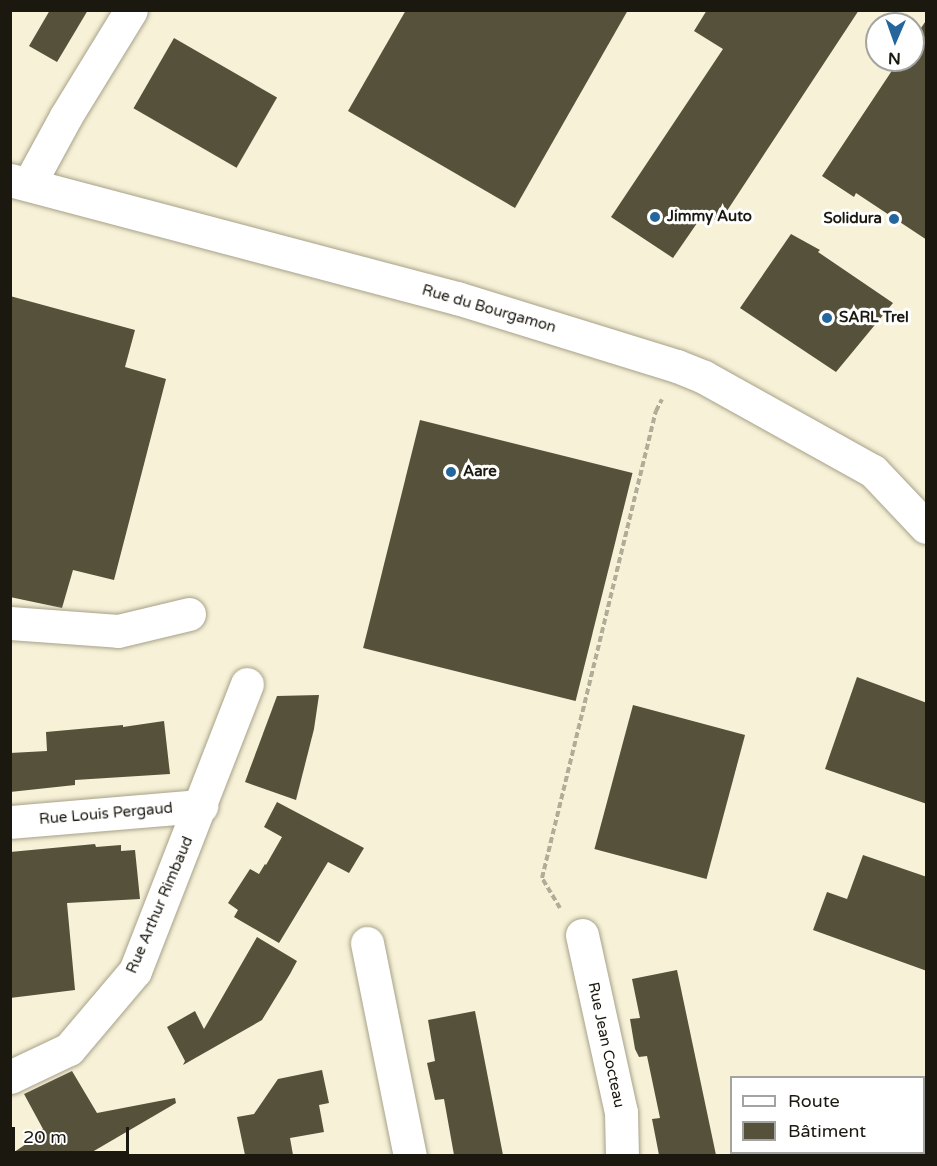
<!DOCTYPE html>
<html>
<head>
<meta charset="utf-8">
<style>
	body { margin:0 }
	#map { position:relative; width:937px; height:1166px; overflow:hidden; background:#f6f1d7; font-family:"Varela Round",sans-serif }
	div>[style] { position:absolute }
	.building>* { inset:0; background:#55513b; transform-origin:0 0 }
	.path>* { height:4px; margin-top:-2px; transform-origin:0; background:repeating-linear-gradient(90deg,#b0ac98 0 6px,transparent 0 9px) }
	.roads { filter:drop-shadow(0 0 2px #a7a189) drop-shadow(0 0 2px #a7a189) }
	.minor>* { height:33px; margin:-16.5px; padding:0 16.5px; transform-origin:16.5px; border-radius:16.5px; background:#fff }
	.dots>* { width:16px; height:16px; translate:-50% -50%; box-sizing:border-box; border:3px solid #fff; border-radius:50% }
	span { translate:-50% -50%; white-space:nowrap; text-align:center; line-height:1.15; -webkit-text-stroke:6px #fff; paint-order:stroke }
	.poi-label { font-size:15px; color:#1a180f; font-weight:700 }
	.left { translate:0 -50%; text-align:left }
	.right { translate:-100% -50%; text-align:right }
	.street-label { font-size:15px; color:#1a180f }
	.frame { position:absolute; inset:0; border:12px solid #1a180f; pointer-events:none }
	.legend { position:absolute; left:730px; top:1076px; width:195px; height:78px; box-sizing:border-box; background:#fff; border:2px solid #a3a39f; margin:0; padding:8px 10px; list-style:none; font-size:18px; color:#1a180f }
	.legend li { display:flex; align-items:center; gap:12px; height:30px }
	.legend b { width:30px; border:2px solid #a3a39f }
	.north { position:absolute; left:865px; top:12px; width:60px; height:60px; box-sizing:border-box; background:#fff; border:2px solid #a3a39f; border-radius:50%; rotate:182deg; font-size:16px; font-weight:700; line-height:24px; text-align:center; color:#1a180f }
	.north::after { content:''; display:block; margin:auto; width:21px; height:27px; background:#25669c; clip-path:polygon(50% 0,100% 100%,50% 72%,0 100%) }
	.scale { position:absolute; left:12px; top:1127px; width:117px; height:27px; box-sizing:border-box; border:3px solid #1a180f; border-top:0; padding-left:8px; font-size:18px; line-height:21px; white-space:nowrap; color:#1a180f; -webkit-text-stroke:4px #fff; paint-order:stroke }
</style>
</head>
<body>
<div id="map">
	<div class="building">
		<div style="clip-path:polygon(50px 10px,88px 10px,57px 62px,29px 46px)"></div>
		<div style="clip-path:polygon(406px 10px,628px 10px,515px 208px,348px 111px)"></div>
		<div style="clip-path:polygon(707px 10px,859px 10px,719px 223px,704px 213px,673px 258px,611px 217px,723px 49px,694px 31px)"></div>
		<div style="clip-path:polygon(927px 19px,927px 240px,856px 193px,854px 197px,822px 176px,899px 60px,913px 60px,913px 40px)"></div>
		<div style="left:174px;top:38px;width:119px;height:81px;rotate:30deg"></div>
		<div style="clip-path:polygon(791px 234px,820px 250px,818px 252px,893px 303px,836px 372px,740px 308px)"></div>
		<div style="clip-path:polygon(10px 296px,135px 330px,125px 367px,166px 379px,114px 580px,73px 570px,62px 608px,10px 597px)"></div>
		<div style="left:420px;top:420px;width:219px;height:235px;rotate:14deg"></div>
		<div style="clip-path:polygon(857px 677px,927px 703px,927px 804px,825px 769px)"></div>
		<div style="clip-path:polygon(319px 695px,314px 729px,296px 800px,245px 782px,277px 696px)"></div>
		<div style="left:633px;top:705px;width:116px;height:149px;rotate:15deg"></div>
		<div style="clip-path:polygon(164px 721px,170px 774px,75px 780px,75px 785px,10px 792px,10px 753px,47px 751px,46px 732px,123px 725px,123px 727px)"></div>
		<div style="clip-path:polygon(277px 802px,364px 848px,349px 873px,328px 862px,279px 943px,234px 917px,238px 910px,228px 903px,250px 869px,259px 874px,265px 864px,266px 865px,282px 837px,264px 827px)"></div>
		<div style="clip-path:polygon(95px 844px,96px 847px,121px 845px,121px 851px,135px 850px,140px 899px,67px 903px,75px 990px,10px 998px,10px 852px)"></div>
		<div style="clip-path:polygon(863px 855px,927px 877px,927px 971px,813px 930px,827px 892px,847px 899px)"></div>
		<div style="clip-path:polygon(257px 937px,297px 961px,290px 974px,262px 1020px,183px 1065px,185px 1061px,167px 1027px,195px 1011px,204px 1029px)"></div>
		<div style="clip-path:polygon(677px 970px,716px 1155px,659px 1155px,652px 1119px,660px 1118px,647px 1056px,639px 1057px,635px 1049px,630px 1019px,640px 1018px,632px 979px)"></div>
		<div style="clip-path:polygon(475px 1011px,503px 1155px,454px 1155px,444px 1099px,435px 1100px,427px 1063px,435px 1061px,428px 1020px)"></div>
		<div style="clip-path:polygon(322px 1070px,329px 1103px,319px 1105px,324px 1132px,290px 1138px,293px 1155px,245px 1155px,237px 1117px,254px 1114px,278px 1079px)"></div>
		<div style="clip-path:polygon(72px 1071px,97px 1113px,175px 1098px,176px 1103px,87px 1155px,10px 1155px,39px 1135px,37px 1132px,43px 1129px,24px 1094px)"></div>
	</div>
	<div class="path">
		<div style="left:560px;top:908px;width:35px;rotate:-121deg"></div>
		<div style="left:542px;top:878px;width:481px;rotate:-76.3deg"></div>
		<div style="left:656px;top:411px;width:13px;rotate:-63deg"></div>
	</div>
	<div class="roads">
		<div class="minor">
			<div style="left:10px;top:180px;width:462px;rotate:14.8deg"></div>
			<div style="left:457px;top:298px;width:230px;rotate:17.2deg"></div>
			<div style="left:677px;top:366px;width:29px;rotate:22deg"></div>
			<div style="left:704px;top:377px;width:193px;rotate:29.1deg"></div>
			<div style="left:873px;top:471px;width:77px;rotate:46.6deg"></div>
			<div style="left:29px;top:184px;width:77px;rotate:-61.4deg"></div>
			<div style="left:66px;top:116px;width:124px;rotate:-58.5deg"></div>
			<div style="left:10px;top:623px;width:108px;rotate:4.2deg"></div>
			<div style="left:118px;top:631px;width:73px;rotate:-13.5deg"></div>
			<div style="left:10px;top:822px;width:192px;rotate:-4.8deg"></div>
			<div style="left:582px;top:935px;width:181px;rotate:77.6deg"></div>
			<div style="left:621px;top:1112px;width:44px;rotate:88.7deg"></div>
			<div style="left:367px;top:943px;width:217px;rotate:78.6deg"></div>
			<div style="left:10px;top:1077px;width:65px;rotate:-25.4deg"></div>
			<div style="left:69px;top:1049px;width:102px;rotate:-49.8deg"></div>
			<div style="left:135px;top:971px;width:308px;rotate:-68.7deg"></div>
		</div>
	</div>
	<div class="dots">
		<div style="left:655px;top:217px;background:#25669c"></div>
		<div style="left:894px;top:219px;background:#25669c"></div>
		<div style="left:827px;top:318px;background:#25669c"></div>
		<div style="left:451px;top:472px;background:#25669c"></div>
	</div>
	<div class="poi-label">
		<span class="left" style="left:667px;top:217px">Jimmy Auto</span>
		<span class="right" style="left:882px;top:219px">Solidura</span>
		<span class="left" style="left:839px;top:318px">SARL Trel</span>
		<span class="left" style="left:463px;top:472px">Aare</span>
	</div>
	<div class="street-label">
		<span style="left:489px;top:309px;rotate:16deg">Rue du Bourgamon</span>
		<span style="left:106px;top:814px;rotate:-5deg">Rue Louis Pergaud</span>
		<span style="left:160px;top:905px;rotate:-67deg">Rue Arthur Rimbaud</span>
		<span style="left:606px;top:1045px;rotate:78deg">Rue Jean Cocteau</span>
	</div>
	<div class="frame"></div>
	<ul class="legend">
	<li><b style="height:8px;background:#fff"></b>Route</li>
	<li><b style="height:16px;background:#55513b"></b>Bâtiment</li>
	</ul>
	<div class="north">N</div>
	<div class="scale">20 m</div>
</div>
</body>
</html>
